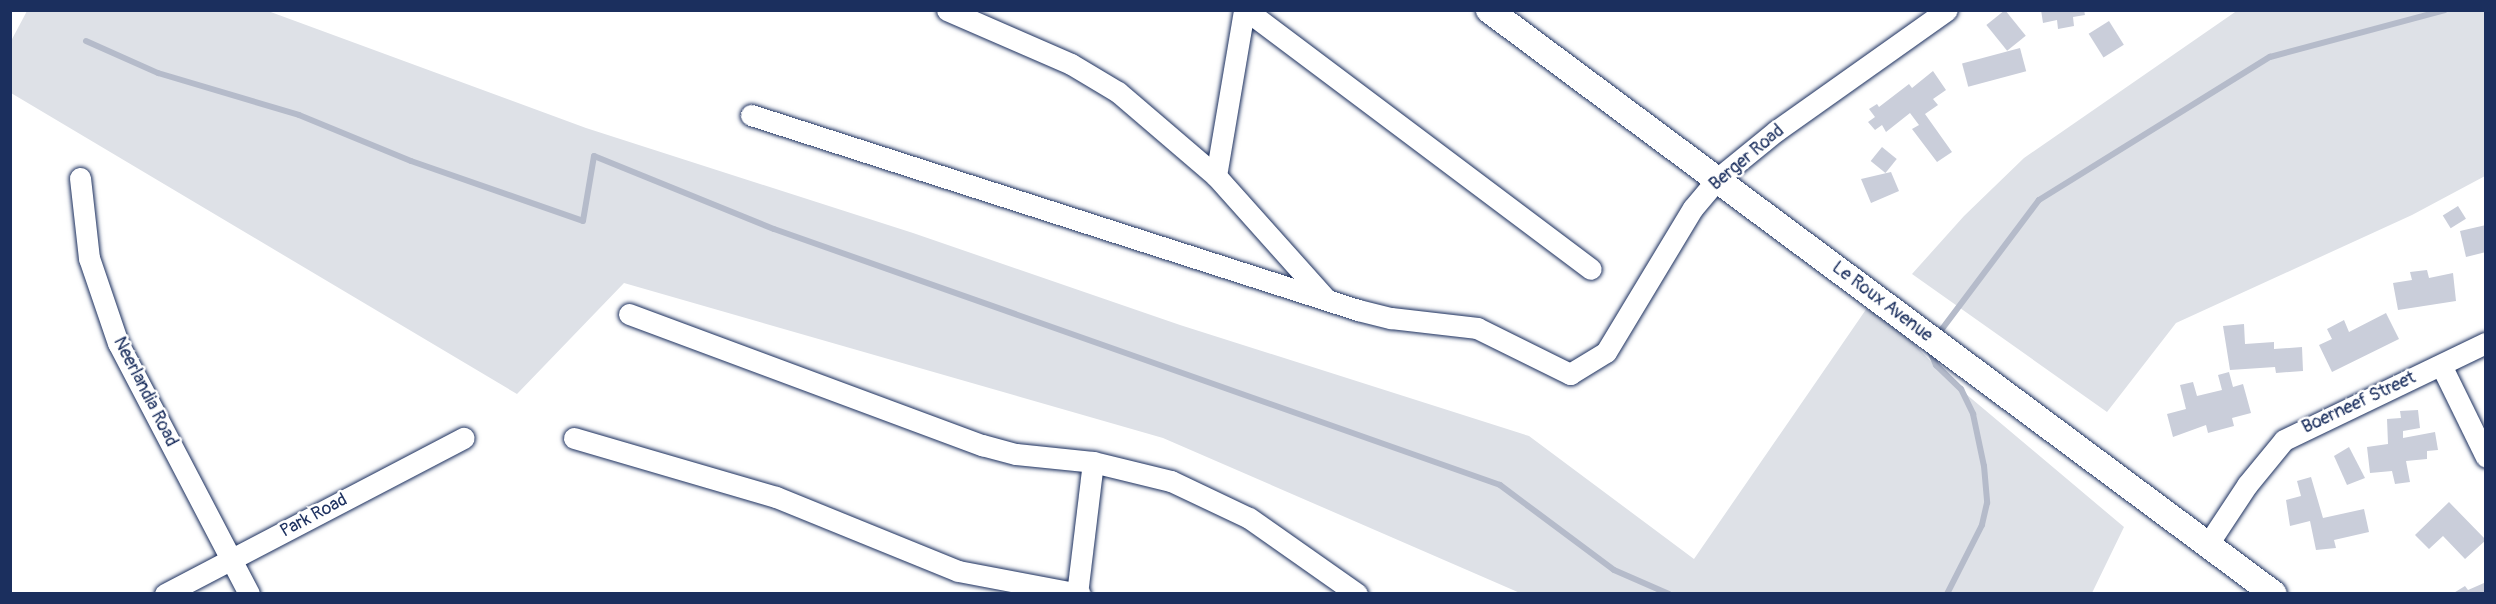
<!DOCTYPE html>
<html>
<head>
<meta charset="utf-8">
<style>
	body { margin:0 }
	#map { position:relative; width:2496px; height:604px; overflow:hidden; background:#fff; font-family:Pangolin,sans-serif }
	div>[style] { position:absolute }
	.green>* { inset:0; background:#dee1e7 }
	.stream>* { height:6px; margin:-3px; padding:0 3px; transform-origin:3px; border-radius:3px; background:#b5bbca }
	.building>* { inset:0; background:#caceda; transform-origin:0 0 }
	.roads { filter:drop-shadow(0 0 2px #1b2f5e) drop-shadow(0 0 2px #1b2f5e) }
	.minor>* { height:21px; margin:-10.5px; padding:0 10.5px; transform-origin:10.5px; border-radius:10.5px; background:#fff }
	.major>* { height:26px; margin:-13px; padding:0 13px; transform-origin:13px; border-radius:13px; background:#fff }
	span { translate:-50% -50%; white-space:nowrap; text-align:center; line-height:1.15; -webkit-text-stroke:5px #fff; paint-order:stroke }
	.street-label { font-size:18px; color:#1b2f5e }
	.frame { position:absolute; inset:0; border:12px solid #1b2f5e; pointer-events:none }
</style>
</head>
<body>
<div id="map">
	<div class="green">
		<div style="clip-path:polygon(2238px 10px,2485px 11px,2485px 176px,2412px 215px,2176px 323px,2107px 412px,1912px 274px,1964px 216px,2024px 158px)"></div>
		<div style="clip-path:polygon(27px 11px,268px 11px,586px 128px,913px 233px,1180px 325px,1529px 436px,1694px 559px,1867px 308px,1907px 337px,1947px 378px,2124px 527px,2092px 593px,1520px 593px,1163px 438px,624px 283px,517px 394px,11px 93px,11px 41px)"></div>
	</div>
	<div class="stream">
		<div style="left:86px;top:41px;width:79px;rotate:24deg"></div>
		<div style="left:158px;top:73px;width:147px;rotate:16.6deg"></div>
		<div style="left:299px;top:115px;width:121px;rotate:22.3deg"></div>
		<div style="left:411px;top:161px;width:182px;rotate:19.2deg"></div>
		<div style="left:583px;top:221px;width:66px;rotate:-80.4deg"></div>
		<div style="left:594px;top:156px;width:194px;rotate:22.1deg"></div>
		<div style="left:774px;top:229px;width:770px;rotate:19.42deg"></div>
		<div style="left:1500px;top:485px;width:142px;rotate:36.7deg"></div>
		<div style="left:1614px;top:570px;width:60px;rotate:23.6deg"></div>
		<div style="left:1936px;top:337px;width:171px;rotate:-53.1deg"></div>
		<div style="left:2039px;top:200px;width:272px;rotate:-31.8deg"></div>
		<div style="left:2270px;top:57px;width:181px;rotate:-15deg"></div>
		<div style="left:1928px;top:347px;width:20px;rotate:66deg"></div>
		<div style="left:1936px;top:365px;width:35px;rotate:44deg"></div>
		<div style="left:1961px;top:389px;width:28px;rotate:64deg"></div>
		<div style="left:1973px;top:414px;width:53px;rotate:78.1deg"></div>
		<div style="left:1984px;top:466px;width:37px;rotate:85deg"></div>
		<div style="left:1987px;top:503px;width:23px;rotate:103deg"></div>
		<div style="left:1982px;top:525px;width:77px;rotate:116.9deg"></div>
	</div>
	<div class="building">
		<div style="left:2005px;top:10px;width:33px;height:24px;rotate:51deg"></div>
		<div style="clip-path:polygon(2041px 10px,2084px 10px,2085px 15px,2073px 17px,2074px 26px,2058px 29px,2057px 20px,2043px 23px)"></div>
		<div style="left:2109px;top:21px;width:28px;height:24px;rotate:58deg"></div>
		<div style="left:2020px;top:48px;width:24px;height:60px;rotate:75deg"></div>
		<div style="clip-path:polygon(1933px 71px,1946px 90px,1933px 99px,1938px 105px,1925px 114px,1952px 152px,1937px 162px,1912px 129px,1919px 125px,1910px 113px,1886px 132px,1882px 125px,1875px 130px,1868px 122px,1875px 117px,1869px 109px,1877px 104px,1879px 107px,1909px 84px,1912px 88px)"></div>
		<div style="left:1882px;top:147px;width:19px;height:18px;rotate:39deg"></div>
		<div style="clip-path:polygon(1891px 172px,1899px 191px,1871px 203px,1861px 179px)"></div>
		<div style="left:2458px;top:206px;width:15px;height:18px;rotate:58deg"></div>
		<div style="clip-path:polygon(2486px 225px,2486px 252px,2466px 257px,2460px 231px)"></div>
		<div style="clip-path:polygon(2427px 270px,2429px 278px,2453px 273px,2456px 301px,2398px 310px,2393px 283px,2412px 280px,2410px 272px)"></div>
		<div style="clip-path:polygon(2386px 313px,2399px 339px,2332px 372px,2319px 345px,2332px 339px,2327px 329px,2344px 320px,2349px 332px)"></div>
		<div style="clip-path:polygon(2244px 324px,2245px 344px,2274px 342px,2274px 349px,2302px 347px,2303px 371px,2276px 373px,2275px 367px,2230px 370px,2223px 326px)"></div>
		<div style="clip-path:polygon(2229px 372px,2233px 387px,2243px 384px,2251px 413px,2232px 418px,2234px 426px,2208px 433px,2206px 425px,2173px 437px,2167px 414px,2186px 409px,2180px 385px,2193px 382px,2197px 396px,2222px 390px,2218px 375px)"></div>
		<div style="clip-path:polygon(2418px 410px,2420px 428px,2403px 431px,2403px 438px,2435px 432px,2438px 450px,2427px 451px,2427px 459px,2406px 461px,2410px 482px,2395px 484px,2392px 471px,2370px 473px,2367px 447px,2388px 444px,2387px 419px,2401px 418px,2400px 411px)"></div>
		<div style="clip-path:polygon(2349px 447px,2365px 478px,2347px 485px,2334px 456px)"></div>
		<div style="clip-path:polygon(2311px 477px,2323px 518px,2364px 509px,2369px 532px,2334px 540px,2336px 548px,2316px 550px,2310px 521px,2290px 526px,2286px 500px,2301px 496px,2297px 481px)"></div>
		<div style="clip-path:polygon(2449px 502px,2486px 540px,2465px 559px,2443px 536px,2429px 549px,2415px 535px)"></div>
		<div style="clip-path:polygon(2484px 583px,2486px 594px,2452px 594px,2465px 586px,2468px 590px)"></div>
	</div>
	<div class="roads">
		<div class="minor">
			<div style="left:947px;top:10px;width:135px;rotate:23.5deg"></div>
			<div style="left:1071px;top:64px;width:55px;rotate:30.8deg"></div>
			<div style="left:1118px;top:92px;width:129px;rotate:40.6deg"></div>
			<div style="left:1216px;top:176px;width:164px;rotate:48.2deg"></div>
			<div style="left:1246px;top:10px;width:431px;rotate:36.9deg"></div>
			<div style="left:751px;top:115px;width:638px;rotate:17.81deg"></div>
			<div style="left:1358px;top:310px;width:34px;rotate:14deg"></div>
			<div style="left:1391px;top:318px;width:87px;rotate:6.6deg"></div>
			<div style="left:1477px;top:328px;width:104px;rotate:26.3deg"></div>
			<div style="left:1570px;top:374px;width:42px;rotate:-31.4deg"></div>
			<div style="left:1606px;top:352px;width:168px;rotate:-58.9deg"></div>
			<div style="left:1693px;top:208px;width:38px;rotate:-50deg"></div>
			<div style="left:1717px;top:179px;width:76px;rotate:-39.1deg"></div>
			<div style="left:1776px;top:131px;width:209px;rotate:-35.3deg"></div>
			<div style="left:1216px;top:176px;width:168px;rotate:-80.4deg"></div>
			<div style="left:80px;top:178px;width:81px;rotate:83.6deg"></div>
			<div style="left:89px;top:258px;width:90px;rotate:71.2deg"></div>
			<div style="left:118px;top:343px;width:283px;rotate:62.4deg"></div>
			<div style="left:629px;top:314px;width:377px;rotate:20.4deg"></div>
			<div style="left:982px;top:445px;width:35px;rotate:15deg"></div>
			<div style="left:1016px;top:454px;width:77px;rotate:5.9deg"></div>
			<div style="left:1093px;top:462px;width:80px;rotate:13.7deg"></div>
			<div style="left:1171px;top:481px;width:86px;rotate:25.4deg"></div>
			<div style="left:1249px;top:518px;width:132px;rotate:35.1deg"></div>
			<div style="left:2441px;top:365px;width:102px;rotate:63.9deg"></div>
			<div style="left:574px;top:438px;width:210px;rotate:16.3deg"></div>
			<div style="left:776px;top:497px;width:196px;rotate:22.1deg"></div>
			<div style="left:958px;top:571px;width:124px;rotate:10.7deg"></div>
			<div style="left:2208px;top:544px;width:71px;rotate:-56.5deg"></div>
			<div style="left:2247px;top:485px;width:58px;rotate:-50.6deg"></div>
			<div style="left:2284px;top:440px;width:224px;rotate:-25.7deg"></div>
			<div style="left:165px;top:594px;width:337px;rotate:-27.6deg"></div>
			<div style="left:1077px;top:594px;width:133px;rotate:-83.1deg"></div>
		</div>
		<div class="major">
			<div style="left:1489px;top:10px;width:978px;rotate:36.65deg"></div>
		</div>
	</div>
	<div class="street-label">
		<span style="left:1747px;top:158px;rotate:-40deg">Berger Road</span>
		<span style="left:1882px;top:302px;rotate:37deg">Le Roux Avenue</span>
		<span style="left:145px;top:392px;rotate:63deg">Neerlandia Road</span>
		<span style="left:2359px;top:403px;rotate:-25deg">Boerneef Street</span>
		<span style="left:314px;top:516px;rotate:-28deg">Park Road</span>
	</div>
	<div class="frame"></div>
</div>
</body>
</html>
